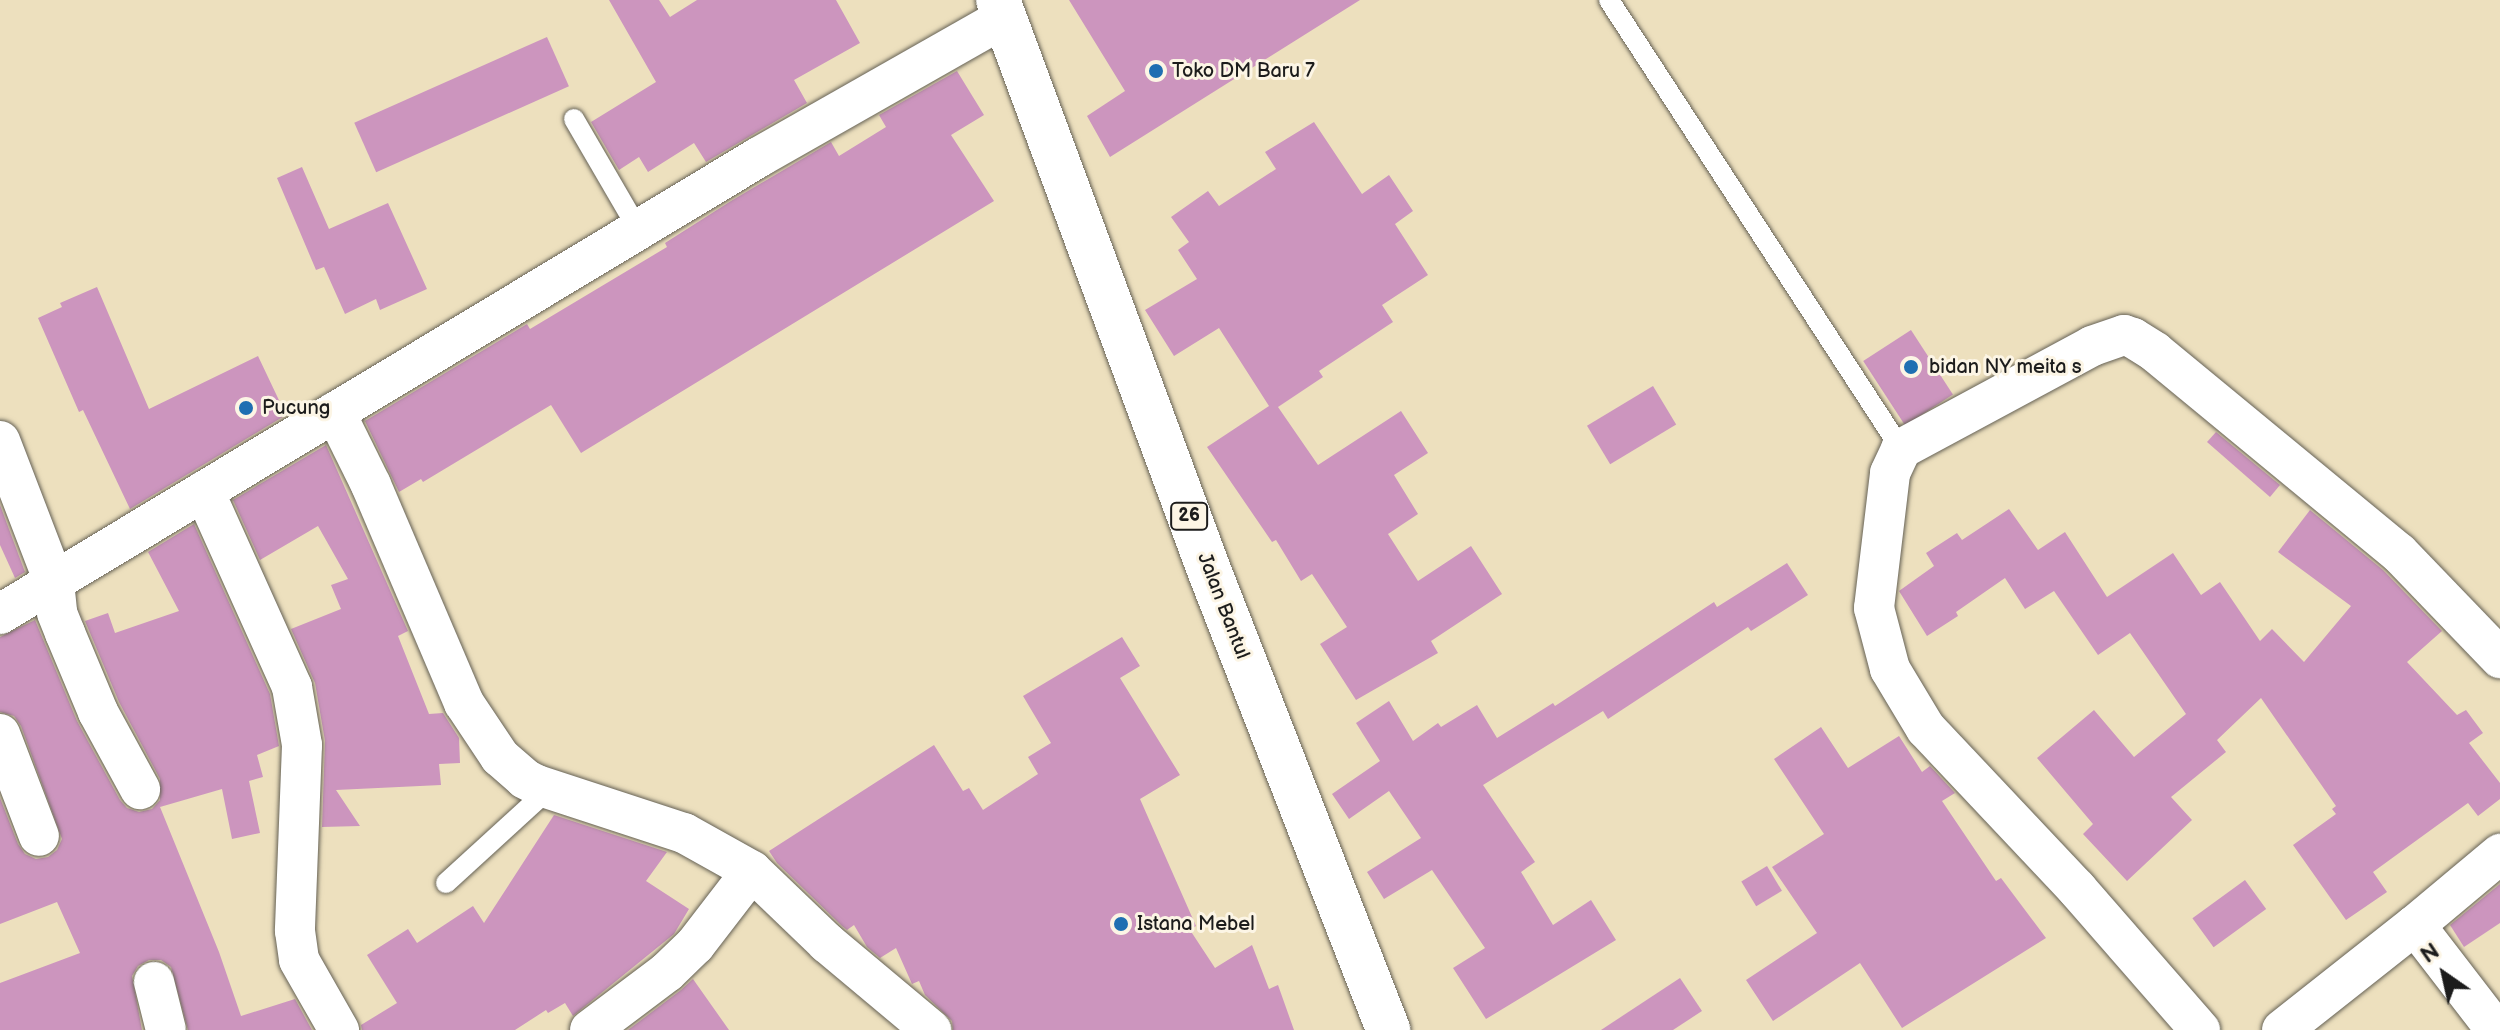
<!DOCTYPE html>
<html>
<head>
<meta charset="utf-8">
<style>
	body { margin:0 }
	#map { position:relative; width:2500px; height:1030px; overflow:hidden; background:#ede0be; font-family:"Balsamiq Sans",sans-serif }
	div>[style] { position:absolute }
	.building>* { inset:0; background:#cc95be; transform-origin:0 0 }
	.roads { filter:drop-shadow(0 0 2px #656155) drop-shadow(0 0 2px #656155) }
	.service>* { height:20px; margin:-10px; padding:0 10px; transform-origin:10px; border-radius:10px; background:#fff }
	.minor>* { height:40px; margin:-20px; padding:0 20px; transform-origin:20px; border-radius:20px; background:#fff }
	.primary>* { height:44px; margin:-22px; padding:0 22px; transform-origin:22px; border-radius:22px; background:#fff }
	.dots>* { width:22px; height:22px; translate:-50% -50%; box-sizing:border-box; border:4px solid #fcf5e5; border-radius:50% }
	span { translate:-50% -50%; white-space:nowrap; text-align:center; line-height:1.15; -webkit-text-stroke:6px #fcf5e5; paint-order:stroke }
	.shield-label span { padding:2px 6px; background:#fcf5e5; border:2px solid; border-radius:6px; -webkit-text-stroke-width:0 }
	.shield-label { font-size:18px; color:#1c1c1c; font-weight:700 }
	.poi-label { font-size:20px; color:#1c1c1c }
	.left { translate:0 -50%; text-align:left }
	.street-label { font-size:20px; color:#1c1c1c }
	.north { position:absolute; left:2404px; top:934px; width:80px; height:80px; -webkit-text-stroke:6px #fcf5e5; paint-order:stroke; rotate:326deg; font-size:22px; font-weight:700; line-height:32px; text-align:center; color:#1c1c1c }
	.north::after { content:''; display:block; margin:auto; width:28px; height:36px; background:#1c1c1c; clip-path:polygon(50% 0,100% 100%,50% 72%,0 100%) }
</style>
</head>
<body>
<div id="map">
	<div class="building">
		<div style="clip-path:polygon(609px 0,659px 0,670px 17px,697px 0,836px 0,860px 43px,794px 80px,807px 103px,706px 162px,694px 143px,648px 172px,639px 157px,619px 170px,591px 122px,656px 82px)"></div>
		<div style="clip-path:polygon(1069px 0,1360px 0,1110px 157px,1087px 116px,1125px 91px)"></div>
		<div style="left:547px;top:37px;width:54px;height:211px;rotate:66deg"></div>
		<div style="clip-path:polygon(957px 71px,984px 115px,951px 135px,994px 201px,581px 453px,551px 405px,423px 482px,421px 479px,399px 492px,365px 421px,527px 324px,530px 329px,667px 247px,665px 243px,731px 201px,831px 142px,839px 156px,886px 127px,879px 115px)"></div>
		<div style="clip-path:polygon(1314px 122px,1362px 194px,1389px 175px,1413px 211px,1395px 224px,1428px 275px,1382px 305px,1393px 322px,1319px 371px,1323px 377px,1278px 407px,1318px 465px,1401px 411px,1428px 453px,1394px 475px,1418px 514px,1388px 534px,1418px 581px,1471px 546px,1502px 594px,1431px 641px,1438px 653px,1356px 700px,1320px 644px,1347px 627px,1312px 574px,1301px 581px,1276px 540px,1272px 542px,1207px 447px,1269px 406px,1219px 328px,1174px 356px,1145px 310px,1197px 279px,1178px 250px,1189px 242px,1171px 217px,1208px 191px,1219px 206px,1276px 169px,1265px 152px)"></div>
		<div style="clip-path:polygon(302px 167px,329px 229px,388px 203px,427px 289px,380px 310px,376px 299px,345px 314px,324px 267px,316px 270px,277px 178px)"></div>
		<div style="clip-path:polygon(97px 287px,149px 409px,258px 356px,286px 415px,130px 509px,83px 410px,79px 412px,38px 318px,62px 307px,60px 303px)"></div>
		<div style="left:1911px;top:330px;width:77px;height:57px;rotate:57deg"></div>
		<div style="left:1653px;top:386px;width:45px;height:77px;rotate:59deg"></div>
		<div style="clip-path:polygon(2216px 432px,2280px 485px,2270px 497px,2207px 442px)"></div>
		<div style="clip-path:polygon(326px 445px,408px 631px,398px 636px,429px 714px,443px 713px,459px 738px,460px 763px,439px 764px,441px 785px,336px 790px,360px 826px,322px 827px,325px 741px,315px 683px,291px 629px,341px 609px,331px 585px,348px 579px,318px 526px,260px 560px,233px 500px)"></div>
		<div style="clip-path:polygon(0 505px,25px 572px,15px 578px,0 545px)"></div>
		<div style="clip-path:polygon(2009px 509px,2038px 550px,2065px 532px,2107px 597px,2173px 553px,2201px 595px,2220px 582px,2260px 641px,2272px 629px,2304px 662px,2351px 606px,2278px 552px,2310px 510px,2383px 570px,2442px 631px,2407px 662px,2457px 715px,2466px 710px,2483px 733px,2469px 743px,2500px 783px,2500px 799px,2478px 816px,2468px 803px,2373px 872px,2387px 892px,2346px 920px,2293px 845px,2336px 814px,2332px 809px,2336px 806px,2261px 698px,2217px 740px,2226px 752px,2171px 797px,2192px 820px,2127px 881px,2083px 834px,2093px 824px,2037px 758px,2094px 710px,2134px 757px,2186px 714px,2130px 633px,2098px 655px,2054px 591px,2025px 609px,2005px 578px,1956px 612px,1958px 616px,1927px 636px,1899px 591px,1934px 566px,1926px 553px,1957px 533px,1962px 540px)"></div>
		<div style="clip-path:polygon(194px 524px,270px 694px,279px 746px,257px 755px,263px 777px,249px 781px,260px 833px,232px 839px,222px 789px,160px 807px,219px 952px,241px 1016px,295px 999px,312px 1030px,188px 1030px,171px 967px,161px 960px,149px 960px,138px 966px,132px 976px,142px 1030px,0 1030px,0 983px,80px 953px,57px 902px,0 924px,0 798px,18px 844px,25px 854px,36px 859px,48px 857px,57px 850px,62px 839px,21px 726px,14px 716px,0 712px,0 637px,35px 620px,77px 721px,120px 800px,127px 808px,139px 812px,152px 809px,160px 800px,160px 779px,119px 702px,85px 621px,108px 613px,115px 633px,179px 611px,148px 552px)"></div>
		<div style="clip-path:polygon(1787px 563px,1808px 595px,1751px 631px,1748px 627px,1608px 719px,1603px 711px,1483px 785px,1535px 862px,1521px 872px,1553px 925px,1591px 900px,1616px 940px,1486px 1019px,1453px 968px,1485px 948px,1432px 870px,1384px 899px,1367px 872px,1421px 838px,1389px 791px,1349px 819px,1332px 794px,1380px 761px,1356px 723px,1389px 701px,1413px 741px,1438px 723px,1441px 727px,1477px 705px,1497px 738px,1553px 703px,1555px 706px,1714px 602px,1717px 607px)"></div>
		<div style="clip-path:polygon(1122px 637px,1140px 666px,1120px 678px,1180px 775px,1140px 799px,1196px 926px,1190px 930px,1215px 968px,1252px 945px,1269px 989px,1278px 985px,1294px 1030px,953px 1030px,952px 1021px,925px 995px,919px 981px,912px 984px,896px 948px,880px 958px,867px 947px,854px 925px,847px 930px,842px 926px,777px 863px,769px 851px,934px 745px,963px 791px,969px 788px,983px 810px,1038px 774px,1028px 757px,1051px 743px,1023px 696px)"></div>
		<div style="clip-path:polygon(1821px 727px,1848px 768px,1899px 736px,1922px 772px,1930px 766px,1955px 793px,1942px 801px,1996px 881px,2001px 878px,2046px 938px,1902px 1028px,1860px 963px,1773px 1021px,1746px 980px,1817px 933px,1772px 867px,1824px 834px,1774px 759px)"></div>
		<div style="clip-path:polygon(554px 815px,667px 852px,646px 881px,689px 909px,674px 934px,573px 1016px,565px 1003px,548px 1013px,546px 1010px,515px 1030px,362px 1030px,361px 1025px,397px 1003px,367px 955px,408px 929px,417px 943px,473px 906px,484px 923px)"></div>
		<div style="left:1767px;top:866px;width:29px;height:30px;rotate:59deg"></div>
		<div style="left:2245px;top:880px;width:36px;height:65px;rotate:54deg"></div>
		<div style="clip-path:polygon(2500px 884px,2500px 923px,2464px 947px,2450px 925px)"></div>
		<div style="clip-path:polygon(1680px 978px,1702px 1011px,1673px 1030px,1601px 1030px)"></div>
		<div style="clip-path:polygon(693px 979px,729px 1030px,628px 1030px,681px 990px)"></div>
	</div>
	<div class="roads">
		<div class="service">
			<div style="left:1609px;top:0;width:536px;rotate:56.96deg"></div>
			<div style="left:574px;top:119px;width:127px;rotate:59.8deg"></div>
			<div style="left:446px;top:883px;width:141px;rotate:-42.4deg"></div>
		</div>
		<div class="minor">
			<div style="left:335px;top:412px;width:81px;rotate:63.7deg"></div>
			<div style="left:371px;top:485px;width:237px;rotate:66.9deg"></div>
			<div style="left:464px;top:703px;width:65px;rotate:56.3deg"></div>
			<div style="left:500px;top:757px;width:33px;rotate:41deg"></div>
			<div style="left:525px;top:779px;width:13px;rotate:27deg"></div>
			<div style="left:537px;top:785px;width:155px;rotate:18.1deg"></div>
			<div style="left:684px;top:833px;width:78px;rotate:29.2deg"></div>
			<div style="left:752px;top:871px;width:104px;rotate:43.8deg"></div>
			<div style="left:827px;top:943px;width:136px;rotate:39.9deg"></div>
			<div style="left:0;top:441px;width:151px;rotate:69deg"></div>
			<div style="left:54px;top:582px;width:31px;rotate:84deg"></div>
			<div style="left:57px;top:613px;width:22px;rotate:68deg"></div>
			<div style="left:65px;top:633px;width:86px;rotate:67.3deg"></div>
			<div style="left:98px;top:712px;width:88px;rotate:61.4deg"></div>
			<div style="left:204px;top:491px;width:215px;rotate:65.8deg"></div>
			<div style="left:292px;top:687px;width:59px;rotate:80.2deg"></div>
			<div style="left:302px;top:745px;width:186px;rotate:92.2deg"></div>
			<div style="left:295px;top:931px;width:29px;rotate:82deg"></div>
			<div style="left:299px;top:960px;width:81px;rotate:60.3deg"></div>
			<div style="left:0;top:614px;width:886px;rotate:-31.05deg"></div>
			<div style="left:759px;top:157px;width:283px;rotate:-29.6deg"></div>
			<div style="left:0;top:734px;width:109px;rotate:69.1deg"></div>
			<div style="left:2415px;top:925px;width:111px;rotate:-39.9deg"></div>
			<div style="left:154px;top:982px;width:49px;rotate:76deg"></div>
			<div style="left:590px;top:1030px;width:96px;rotate:-37deg"></div>
			<div style="left:667px;top:972px;width:39px;rotate:-44deg"></div>
			<div style="left:695px;top:945px;width:93px;rotate:-52.4deg"></div>
			<div style="left:2200px;top:1030px;width:187px;rotate:-131.1deg"></div>
			<div style="left:2077px;top:889px;width:220px;rotate:-133.3deg"></div>
			<div style="left:1926px;top:729px;width:70px;rotate:-121deg"></div>
			<div style="left:1890px;top:669px;width:63px;rotate:-104.7deg"></div>
			<div style="left:1874px;top:608px;width:136px;rotate:-83.2deg"></div>
			<div style="left:1890px;top:473px;width:26px;rotate:-65deg"></div>
			<div style="left:1901px;top:449px;width:217px;rotate:-28.3deg"></div>
			<div style="left:2092px;top:346px;width:34px;rotate:-19deg"></div>
			<div style="left:2124px;top:335px;width:9px;rotate:18deg"></div>
			<div style="left:2133px;top:338px;width:26px;rotate:32deg"></div>
			<div style="left:2155px;top:352px;width:316px;rotate:39.5deg"></div>
			<div style="left:2399px;top:553px;width:146px;rotate:46.1deg"></div>
			<div style="left:2282px;top:1030px;width:169px;rotate:-38.3deg"></div>
			<div style="left:2415px;top:925px;width:133px;rotate:52.4deg"></div>
		</div>
		<div class="primary">
			<div style="left:998px;top:0;width:608px;rotate:69.69deg"></div>
			<div style="left:1209px;top:570px;width:494px;rotate:68.7deg"></div>
		</div>
	</div>
	<div class="dots">
		<div style="left:1156px;top:71px;background:#1f6fb2"></div>
		<div style="left:1911px;top:367px;background:#1f6fb2"></div>
		<div style="left:246px;top:408px;background:#1f6fb2"></div>
		<div style="left:1121px;top:924px;background:#1f6fb2"></div>
	</div>
	<div class="shield-label">
		<span style="left:1189px;top:516px">26</span>
	</div>
	<div class="poi-label">
		<span class="left" style="left:1172px;top:71px">Toko DM Baru 7</span>
		<span class="left" style="left:1929px;top:367px">bidan NY meita s</span>
		<span class="left" style="left:262px;top:408px">Pucung</span>
		<span class="left" style="left:1137px;top:924px">Istana Mebel</span>
	</div>
	<div class="street-label">
		<span style="left:1223px;top:606px;rotate:69deg">Jalan Bantul</span>
	</div>
	<div class="north">N</div>
</div>
</body>
</html>
